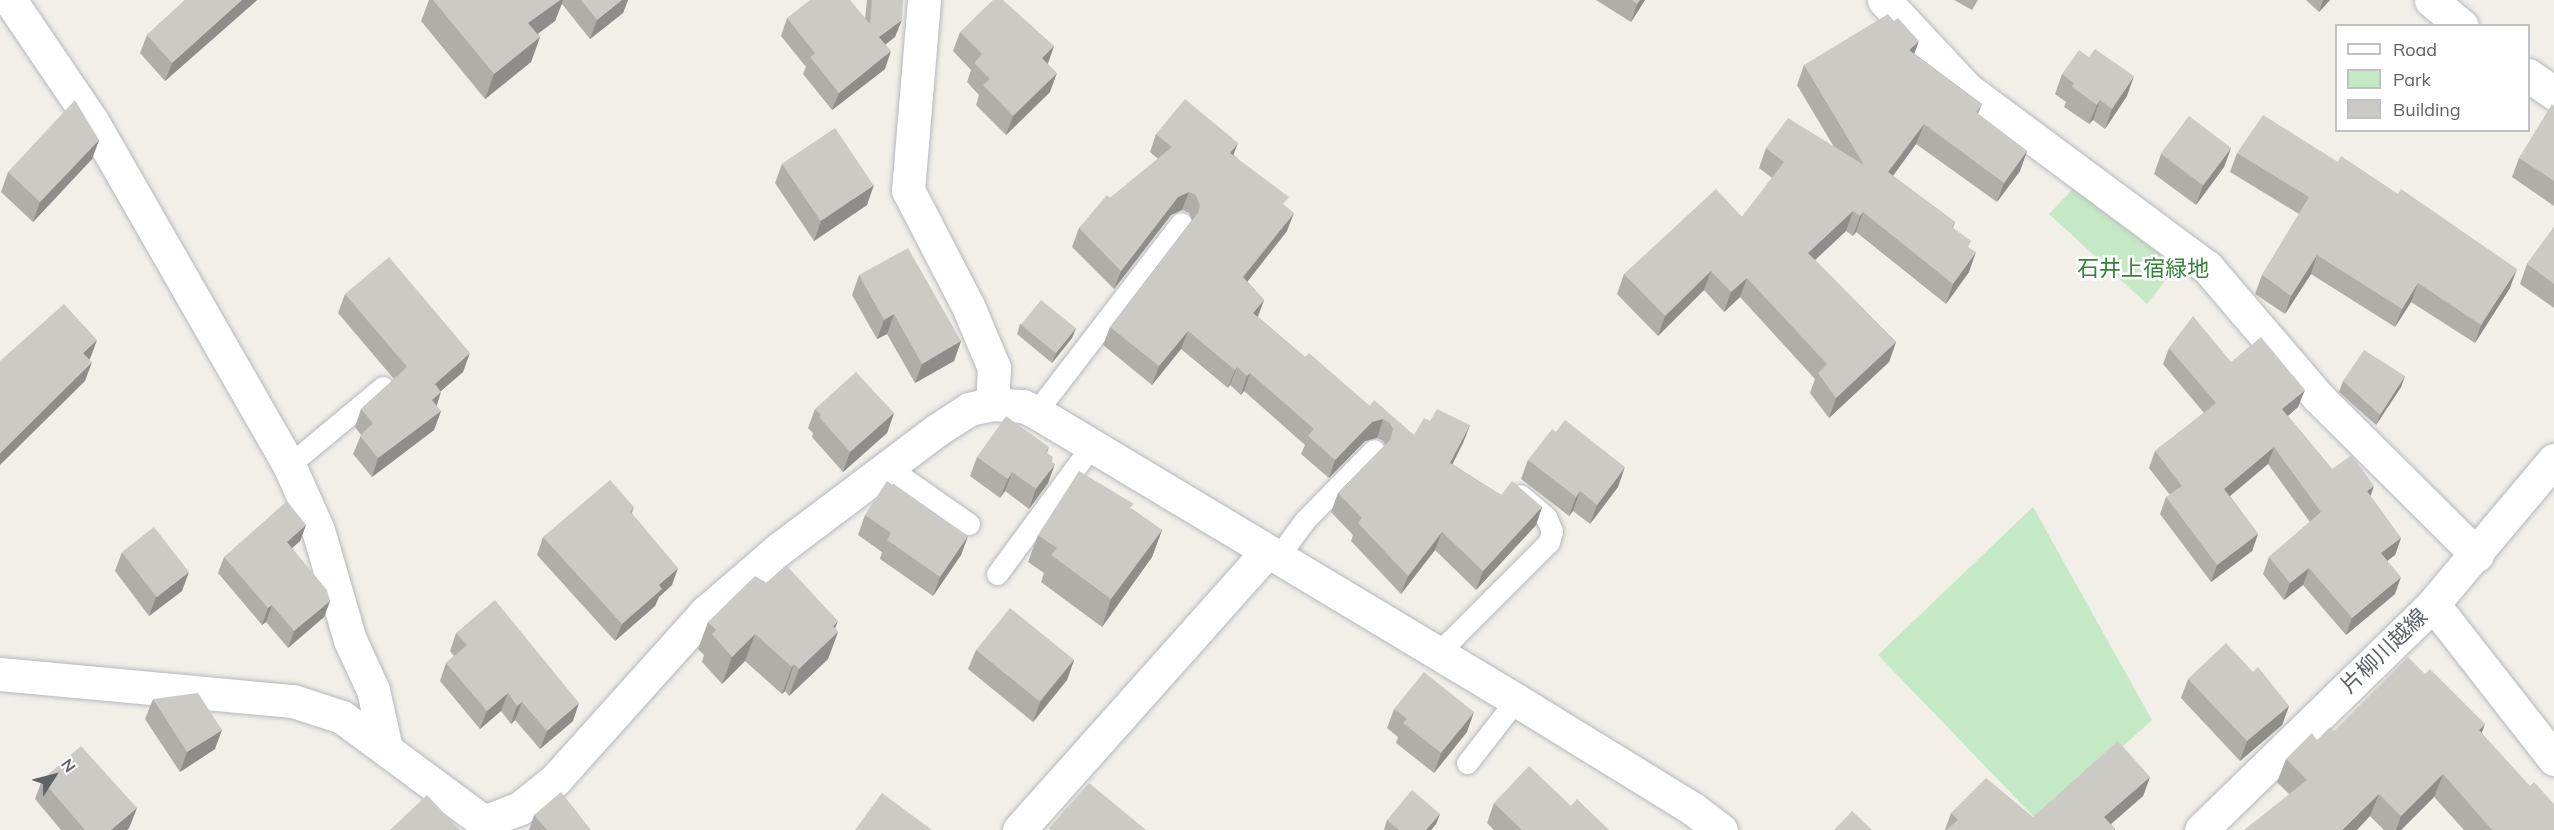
<!DOCTYPE html>
<html>
<head>
<meta charset="utf-8">
<style>
	body { margin:0 }
	#map { position:relative; width:2554px; height:830px; overflow:hidden; background:#f1efe8; font-family:Mulish,"Noto Sans JP",sans-serif }
	div>[style] { position:absolute }
	.green>* { inset:0; background:#c5e8c5 }
	.roads { filter:drop-shadow(0 0 2px #b5b8bc) drop-shadow(0 0 2px #b5b8bc) }
	.service>* { height:21px; margin:-10.5px; padding:0 10.5px; transform-origin:10.5px; border-radius:10.5px; background:#fff }
	.minor>* { height:33px; margin:-16.5px; padding:0 16.5px; transform-origin:16.5px; border-radius:16.5px; background:#fff }
	.secondary>* { height:33px; margin:-16.5px; padding:0 16.5px; transform-origin:16.5px; border-radius:16.5px; background:#fff }
	.wall>* { inset:0; background:#afaea9 }
	.shaded-wall>* { inset:0; background:#8f8d8a }
	.building>* { inset:0; background:#cccac5; transform-origin:0 0 }
	span { translate:-50% -50%; white-space:nowrap; text-align:center; line-height:1.15; -webkit-text-stroke:5px #fff; paint-order:stroke }
	.park-label { font-size:22px; color:#348238 }
	.street-label { font-size:22px; color:#5f6368 }
	.legend { position:absolute; left:2335px; top:24px; width:195px; height:108px; box-sizing:border-box; background:#fff; border:2px solid #bfc1c3; margin:0; padding:8px 10px; list-style:none; font-size:18px; color:#5f6368 }
	.legend li { display:flex; align-items:center; gap:12px; height:30px }
	.legend b { width:30px; border:2px solid #bfc1c3 }
	.north { position:absolute; left:24px; top:746px; width:60px; height:60px; -webkit-text-stroke:4px #fff; paint-order:stroke; rotate:54deg; font-size:16px; font-weight:700; line-height:24px; text-align:center; color:#5f6368 }
	.north::after { content:''; display:block; margin:auto; width:21px; height:27px; background:#5f6368; clip-path:polygon(50% 0,100% 100%,50% 72%,0 100%) }
</style>
</head>
<body>
<div id="map">
	<div class="green">
		<div style="clip-path:polygon(2073px 189px,2176px 267px,2147px 304px,2049px 214px)"></div>
		<div style="clip-path:polygon(2033px 507px,2152px 720px,2039px 822px,1878px 655px)"></div>
	</div>
	<div class="roads">
		<div class="service">
			<div style="left:1036px;top:412px;width:238px;rotate:-52.5deg"></div>
			<div style="left:289px;top:465px;width:122px;rotate:-39.7deg"></div>
			<div style="left:888px;top:467px;width:99px;rotate:35.1deg"></div>
			<div style="left:1277px;top:558px;width:47px;rotate:-53.6deg"></div>
			<div style="left:1305px;top:520px;width:98px;rotate:-45.4deg"></div>
			<div style="left:997px;top:574px;width:160px;rotate:-53.6deg"></div>
			<div style="left:1437px;top:654px;width:158px;rotate:-45deg"></div>
			<div style="left:1549px;top:542px;width:11px;rotate:-75deg"></div>
			<div style="left:1552px;top:531px;width:15px;rotate:-113deg"></div>
			<div style="left:1546px;top:517px;width:34px;rotate:-140deg"></div>
			<div style="left:1467px;top:763px;width:80px;rotate:-52.1deg"></div>
		</div>
		<div class="minor">
			<div style="left:10px;top:0;width:146px;rotate:55.9deg"></div>
			<div style="left:92px;top:121px;width:396px;rotate:60.2deg"></div>
			<div style="left:289px;top:465px;width:71px;rotate:66deg"></div>
			<div style="left:318px;top:530px;width:115px;rotate:73.8deg"></div>
			<div style="left:350px;top:640px;width:55px;rotate:65.3deg"></div>
			<div style="left:373px;top:690px;width:59px;rotate:77.4deg"></div>
			<div style="left:924px;top:0;width:191px;rotate:94.8deg"></div>
			<div style="left:908px;top:190px;width:131px;rotate:62.7deg"></div>
			<div style="left:968px;top:306px;width:67px;rotate:67.2deg"></div>
			<div style="left:994px;top:368px;width:36px;rotate:93deg"></div>
			<div style="left:1884px;top:0;width:122px;rotate:47deg"></div>
			<div style="left:1967px;top:89px;width:299px;rotate:36.6deg"></div>
			<div style="left:2207px;top:267px;width:171px;rotate:49.5deg"></div>
			<div style="left:2318px;top:397px;width:224px;rotate:44.8deg"></div>
			<div style="left:2431px;top:0;width:40px;rotate:40deg"></div>
			<div style="left:2528px;top:75px;width:32px;rotate:35deg"></div>
			<div style="left:2433px;top:604px;width:197px;rotate:52deg"></div>
			<div style="left:0;top:674px;width:294px;rotate:5.3deg"></div>
			<div style="left:293px;top:701px;width:52px;rotate:18.1deg"></div>
			<div style="left:342px;top:717px;width:177px;rotate:36.5deg"></div>
			<div style="left:484px;top:822px;width:9px;rotate:69deg"></div>
			<div style="left:484px;top:822px;width:39px;rotate:-21deg"></div>
			<div style="left:520px;top:808px;width:45px;rotate:-38.7deg"></div>
			<div style="left:555px;top:780px;width:226px;rotate:-48.1deg"></div>
			<div style="left:706px;top:612px;width:96px;rotate:-40.8deg"></div>
			<div style="left:779px;top:549px;width:198px;rotate:-37deg"></div>
			<div style="left:937px;top:430px;width:38px;rotate:-33deg"></div>
			<div style="left:969px;top:409px;width:24px;rotate:-12deg"></div>
			<div style="left:992px;top:404px;width:31px;rotate:4deg"></div>
			<div style="left:1023px;top:406px;width:14px;rotate:25deg"></div>
			<div style="left:1036px;top:412px;width:560px;rotate:30.96deg"></div>
			<div style="left:1516px;top:700px;width:208px;rotate:31.6deg"></div>
			<div style="left:1693px;top:809px;width:35px;rotate:37deg"></div>
			<div style="left:1019px;top:830px;width:373px;rotate:-48.3deg"></div>
		</div>
		<div class="secondary">
			<div style="left:2201px;top:830px;width:324px;rotate:-44.2deg"></div>
			<div style="left:2433px;top:604px;width:188px;rotate:-50deg"></div>
		</div>
	</div>
	<div class="wall">
		<div style="clip-path:polygon(185px 0,257px 0,165px 81px,140px 53px,147px 35px)"></div>
		<div style="clip-path:polygon(429px 0,628px 0,623px 13px,590px 39px,562px 4px,555px 21px,538px 34px,540px 37px,531px 62px,485px 99px,421px 21px)"></div>
		<div style="clip-path:polygon(867px 0,903px 0,895px 37px,886px 44px,885px 69px,832px 110px,803px 74px,806px 67px,781px 36px,787px 18px,865px 19px)"></div>
		<div style="clip-path:polygon(1596px 0,1645px 0,1631px 22px)"></div>
		<div style="clip-path:polygon(1954px 0,1978px 0,1972px 10px)"></div>
		<div style="clip-path:polygon(2306px 0,2330px 0,2319px 12px)"></div>
		<div style="clip-path:polygon(960px 32px,1054px 46px,1048px 63px,1050px 92px,1006px 135px,976px 105px,979px 95px,967px 82px,971px 70px,953px 51px)"></div>
		<div style="clip-path:polygon(1915px 54px,1982px 104px,1978px 114px,2027px 151px,2020px 171px,1997px 202px,1916px 144px,1893px 176px,1955px 222px,1953px 228px,1969px 248px,1969px 272px,1946px 304px,1856px 232px,1853px 236px,1846px 231px,1815px 260px,1896px 342px,1889px 362px,1829px 418px,1810px 393px,1815px 379px,1740px 297px,1724px 312px,1704px 290px,1658px 336px,1617px 294px,1624px 274px,1742px 217px,1772px 178px,1759px 168px,1766px 148px,1834px 147px,1797px 85px,1804px 65px)"></div>
		<div style="clip-path:polygon(2062px 74px,2127px 96px,2105px 129px,2093px 120px,2089px 124px,2064px 107px,2066px 102px,2055px 94px)"></div>
		<div style="clip-path:polygon(2554px 106px,2554px 206px,2512px 177px,2519px 158px)"></div>
		<div style="clip-path:polygon(1156px 134px,1234px 155px,1285px 206px,1287px 231px,1247px 281px,1264px 300px,1258px 317px,1305px 357px,1370px 406px,1414px 435px,1430px 421px,1470px 425px,1463px 443px,1452px 464px,1501px 495px,1542px 507px,1536px 525px,1476px 590px,1435px 550px,1401px 594px,1351px 541px,1353px 535px,1331px 512px,1338px 493px,1385px 445px,1383px 441px,1377px 438px,1365px 441px,1329px 478px,1301px 454px,1305px 445px,1244px 391px,1241px 395px,1230px 385px,1228px 388px,1181px 349px,1152px 385px,1103px 345px,1110px 327px,1192px 220px,1189px 213px,1182px 210px,1171px 215px,1114px 289px,1072px 247px,1079px 228px,1110px 198px,1158px 159px,1150px 152px)"></div>
		<div style="clip-path:polygon(99px 140px,92px 159px,33px 222px,1px 192px,8px 172px)"></div>
		<div style="clip-path:polygon(2231px 148px,2224px 167px,2196px 205px,2154px 174px,2161px 154px)"></div>
		<div style="clip-path:polygon(2237px 153px,2510px 288px,2475px 343px,2411px 302px,2395px 327px,2311px 274px,2285px 314px,2255px 294px,2262px 275px,2299px 214px,2230px 172px)"></div>
		<div style="clip-path:polygon(782px 164px,867px 205px,814px 241px,775px 183px)"></div>
		<div style="clip-path:polygon(2554px 227px,2554px 308px,2520px 284px,2527px 264px)"></div>
		<div style="clip-path:polygon(859px 275px,961px 341px,954px 361px,915px 383px,887px 334px,877px 339px,852px 295px)"></div>
		<div style="clip-path:polygon(345px 294px,463px 372px,441px 391px,436px 406px,441px 411px,434px 430px,372px 477px,353px 454px,361px 435px,355px 427px,361px 409px,394px 379px,338px 313px)"></div>
		<div style="clip-path:polygon(1020px 324px,1076px 328px,1072px 338px,1052px 363px,1017px 334px)"></div>
		<div style="clip-path:polygon(2169px 348px,2231px 362px,2298px 407px,2288px 416px,2332px 469px,2370px 496px,2401px 538px,2395px 555px,2387px 561px,2395px 594px,2346px 635px,2303px 585px,2284px 600px,2263px 574px,2269px 557px,2310px 522px,2268px 464px,2230px 496px,2258px 534px,2252px 551px,2211px 582px,2160px 514px,2166px 497px,2170px 495px,2149px 468px,2155px 451px,2204px 413px,2163px 364px)"></div>
		<div style="clip-path:polygon(2405px 376px,2401px 387px,2376px 425px,2339px 392px,2343px 381px)"></div>
		<div style="clip-path:polygon(815px 409px,894px 413px,887px 433px,843px 472px,812px 437px,813px 433px,808px 428px)"></div>
		<div style="clip-path:polygon(1049px 447px,1047px 453px,1051px 461px,1048px 483px,1029px 509px,1005px 491px,1000px 498px,970px 476px,977px 457px)"></div>
		<div style="clip-path:polygon(1528px 460px,1618px 487px,1590px 524px,1573px 511px,1569px 516px,1521px 479px)"></div>
		<div style="clip-path:polygon(634px 507px,632px 513px,672px 585px,659px 597px,655px 606px,615px 641px,537px 555px,543px 537px)"></div>
		<div style="clip-path:polygon(1132px 509px,1162px 530px,1152px 557px,1102px 627px,1041px 582px,1044px 573px,1028px 562px,1038px 535px)"></div>
		<div style="clip-path:polygon(865px 515px,968px 536px,961px 555px,933px 596px,880px 559px,882px 552px,858px 535px)"></div>
		<div style="clip-path:polygon(306px 525px,300px 541px,292px 548px,330px 601px,324px 617px,288px 648px,266px 622px,262px 625px,218px 573px,224px 557px)"></div>
		<div style="clip-path:polygon(122px 552px,182px 591px,149px 616px,115px 571px)"></div>
		<div style="clip-path:polygon(708px 622px,835px 628px,838px 632px,828px 659px,789px 696px,785px 691px,782px 694px,745px 661px,722px 684px,702px 662px,704px 655px,698px 649px)"></div>
		<div style="clip-path:polygon(456px 633px,573px 721px,540px 749px,515px 720px,511px 724px,501px 711px,480px 729px,440px 681px,446px 663px,454px 656px,450px 651px)"></div>
		<div style="clip-path:polygon(976px 650px,1074px 660px,1067px 680px,1033px 722px,968px 669px)"></div>
		<div style="clip-path:polygon(2253px 672px,2289px 706px,2282px 725px,2240px 761px,2181px 698px,2188px 679px)"></div>
		<div style="clip-path:polygon(153px 699px,215px 749px,180px 772px,145px 719px)"></div>
		<div style="clip-path:polygon(1394px 709px,1467px 732px,1434px 773px,1396px 743px,1398px 737px,1387px 728px)"></div>
		<div style="clip-path:polygon(2334px 731px,2482px 733px,2554px 830px,2464px 830px,2434px 797px,2401px 830px,2384px 830px,2370px 816px,2289px 794px,2277px 782px,2286px 759px,2317px 740px)"></div>
		<div style="clip-path:polygon(2150px 777px,2143px 796px,2111px 824px,2115px 829px,2115px 830px,1945px 830px,1951px 813px,2033px 817px)"></div>
		<div style="clip-path:polygon(42px 780px,137px 808px,129px 828px,127px 830px,61px 830px,35px 799px)"></div>
		<div style="clip-path:polygon(1494px 803px,1571px 806px,1609px 830px,1494px 830px,1487px 823px)"></div>
		<div style="clip-path:polygon(1440px 814px,1436px 824px,1431px 830px,1384px 830px,1387px 820px)"></div>
		<div style="clip-path:polygon(534px 815px,591px 830px,529px 830px)"></div>
	</div>
	<div class="shaded-wall">
		<div style="clip-path:polygon(242px 0,257px 0,165px 81px,172px 63px)"></div>
		<div style="clip-path:polygon(560px 0,563px 0,555px 21px,519px 47px,528px 23px)"></div>
		<div style="clip-path:polygon(622px 0,628px 0,623px 13px,590px 39px,597px 20px)"></div>
		<div style="clip-path:polygon(1640px 0,1645px 0,1631px 22px,1637px 4px)"></div>
		<div style="clip-path:polygon(2323px 0,2330px 0,2319px 12px)"></div>
		<div style="clip-path:polygon(902px 20px,895px 37px,873px 54px,879px 37px)"></div>
		<div style="clip-path:polygon(540px 37px,531px 62px,485px 99px,494px 74px)"></div>
		<div style="clip-path:polygon(1919px 41px,1912px 60px,1909px 50px)"></div>
		<div style="clip-path:polygon(1054px 46px,1047px 66px,1042px 58px)"></div>
		<div style="clip-path:polygon(891px 51px,885px 69px,832px 110px,839px 93px)"></div>
		<div style="clip-path:polygon(1057px 73px,1050px 92px,1006px 135px,1013px 116px)"></div>
		<div style="clip-path:polygon(2134px 76px,2127px 96px,2105px 129px,2112px 109px)"></div>
		<div style="clip-path:polygon(2100px 100px,2093px 120px,2089px 124px,2097px 105px)"></div>
		<div style="clip-path:polygon(1924px 124px,1916px 144px,1881px 192px,1888px 172px)"></div>
		<div style="clip-path:polygon(99px 140px,92px 159px,33px 222px,40px 202px)"></div>
		<div style="clip-path:polygon(1238px 143px,1231px 161px,1230px 153px)"></div>
		<div style="clip-path:polygon(2231px 148px,2224px 167px,2196px 205px,2203px 185px)"></div>
		<div style="clip-path:polygon(2027px 151px,2020px 171px,1997px 202px,2004px 183px)"></div>
		<div style="clip-path:polygon(874px 185px,867px 205px,814px 241px,821px 221px)"></div>
		<div style="clip-path:polygon(1189px 192px,1182px 210px,1171px 215px,1114px 289px,1121px 271px,1178px 197px)"></div>
		<div style="clip-path:polygon(1853px 211px,1846px 231px,1801px 273px,1808px 253px)"></div>
		<div style="clip-path:polygon(1863px 212px,1856px 232px,1853px 236px,1860px 216px)"></div>
		<div style="clip-path:polygon(1294px 213px,1287px 231px,1237px 295px,1243px 277px)"></div>
		<div style="clip-path:polygon(1976px 252px,1969px 272px,1946px 304px,1953px 284px)"></div>
		<div style="clip-path:polygon(2317px 255px,2311px 274px,2285px 314px,2291px 296px)"></div>
		<div style="clip-path:polygon(2517px 269px,2510px 288px,2475px 343px,2481px 325px)"></div>
		<div style="clip-path:polygon(1711px 271px,1704px 290px,1658px 336px,1665px 316px)"></div>
		<div style="clip-path:polygon(1747px 278px,1740px 297px,1724px 312px,1731px 292px)"></div>
		<div style="clip-path:polygon(2418px 283px,2411px 302px,2395px 327px,2402px 309px)"></div>
		<div style="clip-path:polygon(1264px 300px,1257px 318px,1253px 313px)"></div>
		<div style="clip-path:polygon(894px 314px,887px 334px,877px 339px,884px 320px)"></div>
		<div style="clip-path:polygon(1076px 328px,1072px 338px,1052px 363px,1056px 353px)"></div>
		<div style="clip-path:polygon(1188px 331px,1181px 349px,1152px 385px,1159px 366px)"></div>
		<div style="clip-path:polygon(97px 340px,90px 359px,76px 372px,83px 353px)"></div>
		<div style="clip-path:polygon(961px 341px,954px 361px,915px 383px,922px 364px)"></div>
		<div style="clip-path:polygon(1896px 342px,1889px 362px,1829px 418px,1836px 398px)"></div>
		<div style="clip-path:polygon(470px 353px,463px 372px,428px 402px,435px 384px)"></div>
		<div style="clip-path:polygon(92px 362px,85px 381px,0 465px,0 453px)"></div>
		<div style="clip-path:polygon(1237px 367px,1230px 385px,1228px 388px,1235px 370px)"></div>
		<div style="clip-path:polygon(1250px 373px,1244px 391px,1241px 395px,1247px 376px)"></div>
		<div style="clip-path:polygon(2405px 376px,2401px 387px,2376px 425px,2380px 415px)"></div>
		<div style="clip-path:polygon(2305px 390px,2298px 407px,2276px 426px,2282px 409px)"></div>
		<div style="clip-path:polygon(441px 392px,435px 411px,432px 400px)"></div>
		<div style="clip-path:polygon(441px 411px,434px 430px,372px 477px,378px 458px)"></div>
		<div style="clip-path:polygon(894px 413px,887px 433px,843px 472px,850px 452px)"></div>
		<div style="clip-path:polygon(1383px 419px,1377px 438px,1365px 441px,1329px 478px,1335px 460px,1372px 422px)"></div>
		<div style="clip-path:polygon(1470px 425px,1463px 443px,1444px 481px,1450px 463px)"></div>
		<div style="clip-path:polygon(2274px 447px,2268px 464px,2218px 506px,2224px 489px)"></div>
		<div style="clip-path:polygon(1053px 457px,1046px 476px,1055px 464px,1048px 483px,1029px 509px,1036px 489px)"></div>
		<div style="clip-path:polygon(1625px 467px,1618px 487px,1590px 524px,1597px 505px)"></div>
		<div style="clip-path:polygon(1012px 472px,1005px 491px,1000px 498px,1008px 479px)"></div>
		<div style="clip-path:polygon(2374px 486px,2368px 503px,2367px 491px)"></div>
		<div style="clip-path:polygon(1580px 491px,1573px 511px,1569px 516px,1576px 497px)"></div>
		<div style="clip-path:polygon(1542px 507px,1536px 525px,1476px 590px,1483px 571px)"></div>
		<div style="clip-path:polygon(306px 525px,300px 541px,281px 558px,287px 542px)"></div>
		<div style="clip-path:polygon(1162px 530px,1152px 557px,1102px 627px,1111px 599px)"></div>
		<div style="clip-path:polygon(1442px 532px,1435px 550px,1401px 594px,1408px 576px)"></div>
		<div style="clip-path:polygon(2258px 534px,2252px 551px,2211px 582px,2217px 565px)"></div>
		<div style="clip-path:polygon(968px 536px,961px 555px,933px 596px,940px 577px)"></div>
		<div style="clip-path:polygon(2401px 538px,2395px 555px,2375px 570px,2381px 553px)"></div>
		<div style="clip-path:polygon(678px 568px,672px 585px,659px 597px,655px 606px,615px 641px,622px 624px,659px 585px)"></div>
		<div style="clip-path:polygon(2309px 568px,2303px 585px,2284px 600px,2290px 583px)"></div>
		<div style="clip-path:polygon(189px 572px,182px 591px,149px 616px,156px 597px)"></div>
		<div style="clip-path:polygon(2401px 577px,2395px 594px,2346px 635px,2352px 618px)"></div>
		<div style="clip-path:polygon(330px 601px,324px 617px,288px 648px,294px 631px)"></div>
		<div style="clip-path:polygon(272px 605px,266px 622px,262px 625px,268px 608px)"></div>
		<div style="clip-path:polygon(838px 621px,831px 638px,838px 632px,828px 659px,789px 696px,799px 669px,833px 626px)"></div>
		<div style="clip-path:polygon(755px 634px,745px 661px,722px 684px,732px 657px)"></div>
		<div style="clip-path:polygon(1074px 660px,1067px 680px,1033px 722px,1040px 702px)"></div>
		<div style="clip-path:polygon(794px 664px,785px 691px,782px 694px,792px 667px)"></div>
		<div style="clip-path:polygon(508px 693px,501px 711px,480px 729px,487px 711px)"></div>
		<div style="clip-path:polygon(522px 702px,515px 720px,511px 724px,517px 706px)"></div>
		<div style="clip-path:polygon(579px 703px,573px 721px,540px 749px,547px 731px)"></div>
		<div style="clip-path:polygon(2289px 706px,2282px 725px,2240px 761px,2247px 741px)"></div>
		<div style="clip-path:polygon(1474px 712px,1467px 732px,1434px 773px,1441px 753px)"></div>
		<div style="clip-path:polygon(2485px 724px,2477px 746px,2479px 730px)"></div>
		<div style="clip-path:polygon(222px 730px,215px 749px,180px 772px,187px 752px)"></div>
		<div style="clip-path:polygon(2443px 774px,2434px 797px,2401px 830px,2396px 830px,2401px 816px)"></div>
		<div style="clip-path:polygon(2150px 777px,2143px 796px,2104px 830px,2104px 817px)"></div>
		<div style="clip-path:polygon(2379px 794px,2370px 816px,2357px 830px,2342px 830px)"></div>
		<div style="clip-path:polygon(137px 808px,129px 828px,127px 830px,111px 830px)"></div>
		<div style="clip-path:polygon(1440px 814px,1436px 824px,1431px 830px,1426px 830px)"></div>
	</div>
	<div class="building">
		<div style="clip-path:polygon(185px 0,242px 0,172px 63px,147px 35px)"></div>
		<div style="clip-path:polygon(433px 0,560px 0,528px 23px,540px 37px,494px 74px)"></div>
		<div style="clip-path:polygon(581px 0,622px 0,597px 20px)"></div>
		<div style="clip-path:polygon(810px 0,850px 0,870px 24px,872px 0,903px 0,902px 20px,879px 37px,891px 51px,839px 93px,810px 57px,815px 53px,787px 18px)"></div>
		<div style="clip-path:polygon(993px 0,1003px 0,1054px 46px,1042px 58px,1057px 73px,1013px 116px,983px 85px,990px 79px,974px 63px,982px 54px,960px 32px)"></div>
		<div style="clip-path:polygon(1632px 0,1640px 0,1637px 4px)"></div>
		<div style="clip-path:polygon(1888px 14px,1894px 21px,1898px 18px,1919px 41px,1909px 50px,1982px 104px,1976px 112px,2027px 151px,2004px 183px,1924px 124px,1888px 172px,1955px 222px,1952px 227px,1971px 241px,1968px 247px,1976px 252px,1953px 284px,1863px 212px,1860px 216px,1853px 211px,1808px 253px,1896px 342px,1836px 398px,1818px 373px,1827px 364px,1747px 278px,1731px 292px,1711px 271px,1665px 316px,1624px 274px,1716px 189px,1742px 217px,1784px 162px,1766px 148px,1788px 118px,1864px 165px,1804px 65px)"></div>
		<div style="clip-path:polygon(2095px 49px,2134px 76px,2112px 109px,2100px 100px,2097px 105px,2072px 87px,2074px 83px,2062px 74px,2079px 50px,2089px 57px)"></div>
		<div style="clip-path:polygon(1185px 99px,1238px 143px,1230px 153px,1289px 197px,1283px 204px,1294px 213px,1243px 277px,1264px 300px,1253px 313px,1305px 357px,1309px 353px,1370px 406px,1374px 400px,1414px 435px,1424px 418px,1430px 421px,1437px 409px,1470px 425px,1450px 463px,1501px 495px,1512px 481px,1542px 507px,1483px 571px,1442px 532px,1408px 576px,1358px 523px,1362px 518px,1338px 493px,1390px 440px,1393px 429px,1390px 423px,1383px 419px,1372px 422px,1335px 460px,1308px 436px,1314px 429px,1250px 373px,1247px 376px,1237px 367px,1235px 370px,1188px 331px,1159px 366px,1110px 327px,1198px 213px,1200px 206px,1196px 195px,1189px 192px,1178px 197px,1121px 271px,1079px 228px,1107px 195px,1110px 198px,1172px 147px,1156px 134px)"></div>
		<div style="clip-path:polygon(75px 100px,99px 140px,40px 202px,8px 172px)"></div>
		<div style="clip-path:polygon(2552px 104px,2554px 106px,2554px 181px,2519px 158px)"></div>
		<div style="clip-path:polygon(2263px 115px,2338px 162px,2341px 156px,2398px 194px,2401px 189px,2517px 269px,2481px 325px,2418px 283px,2402px 309px,2317px 255px,2291px 296px,2262px 275px,2309px 197px,2237px 153px)"></div>
		<div style="left:2189px;top:116px;width:53px;height:47px;rotate:37deg"></div>
		<div style="left:835px;top:128px;width:69px;height:64px;rotate:56deg"></div>
		<div style="clip-path:polygon(2554px 227px,2554px 284px,2527px 264px)"></div>
		<div style="clip-path:polygon(908px 248px,961px 341px,922px 364px,894px 314px,884px 320px,859px 275px)"></div>
		<div style="clip-path:polygon(389px 257px,470px 353px,435px 384px,441px 392px,432px 400px,441px 411px,378px 458px,360px 436px,373px 423px,361px 409px,407px 367px,345px 294px)"></div>
		<div style="left:1041px;top:300px;width:45px;height:32px;rotate:39deg"></div>
		<div style="clip-path:polygon(64px 304px,97px 340px,83px 353px,92px 362px,0 453px,0 361px)"></div>
		<div style="clip-path:polygon(2193px 316px,2231px 362px,2261px 337px,2305px 390px,2282px 409px,2332px 469px,2352px 455px,2374px 486px,2367px 491px,2401px 538px,2381px 553px,2401px 577px,2352px 618px,2309px 568px,2290px 583px,2269px 557px,2321px 512px,2274px 447px,2224px 489px,2258px 534px,2217px 565px,2166px 497px,2182px 486px,2155px 451px,2216px 403px,2169px 348px)"></div>
		<div style="clip-path:polygon(2364px 350px,2405px 376px,2380px 415px,2343px 381px)"></div>
		<div style="clip-path:polygon(856px 372px,894px 413px,850px 452px,819px 417px,821px 415px,815px 409px)"></div>
		<div style="clip-path:polygon(1006px 416px,1049px 447px,1046px 452px,1053px 457px,1050px 461px,1055px 464px,1036px 489px,1012px 472px,1008px 479px,977px 457px)"></div>
		<div style="clip-path:polygon(1565px 420px,1625px 467px,1597px 505px,1580px 491px,1576px 497px,1528px 460px,1552px 429px,1556px 432px)"></div>
		<div style="clip-path:polygon(1079px 471px,1134px 504px,1130px 508px,1162px 530px,1111px 599px,1051px 555px,1057px 548px,1038px 535px)"></div>
		<div style="clip-path:polygon(610px 480px,634px 507px,630px 511px,678px 568px,659px 585px,662px 589px,622px 624px,543px 537px)"></div>
		<div style="clip-path:polygon(887px 481px,968px 536px,940px 577px,887px 540px,891px 533px,865px 515px)"></div>
		<div style="clip-path:polygon(287px 501px,306px 525px,287px 542px,327px 590px,330px 601px,294px 631px,272px 605px,268px 608px,224px 557px)"></div>
		<div style="left:154px;top:527px;width:57px;height:41px;rotate:52deg"></div>
		<div style="clip-path:polygon(786px 565px,838px 621px,833px 626px,838px 632px,799px 669px,794px 664px,792px 667px,755px 634px,732px 657px,712px 634px,716px 630px,708px 622px,755px 576px,767px 583px)"></div>
		<div style="clip-path:polygon(495px 600px,579px 703px,547px 731px,522px 702px,517px 706px,508px 693px,487px 711px,446px 663px,467px 645px,456px 633px)"></div>
		<div style="left:1010px;top:608px;width:82px;height:54px;rotate:39deg"></div>
		<div style="clip-path:polygon(2226px 643px,2253px 672px,2258px 667px,2289px 706px,2247px 741px,2188px 679px)"></div>
		<div style="clip-path:polygon(2408px 657px,2425px 674px,2430px 669px,2485px 724px,2479px 730px,2530px 786px,2534px 782px,2554px 804px,2554px 830px,2492px 830px,2443px 774px,2401px 816px,2379px 794px,2342px 830px,2244px 830px,2307px 780px,2286px 759px,2312px 733px,2317px 740px,2330px 727px,2334px 731px)"></div>
		<div style="clip-path:polygon(1424px 672px,1474px 712px,1441px 753px,1403px 723px,1407px 719px,1394px 709px)"></div>
		<div style="clip-path:polygon(198px 693px,222px 730px,187px 752px,153px 699px)"></div>
		<div style="clip-path:polygon(2118px 741px,2150px 777px,2104px 817px,2115px 829px,2114px 830px,1946px 830px,1958px 820px,1951px 813px,1986px 778px,2033px 817px)"></div>
		<div style="clip-path:polygon(81px 746px,137px 808px,111px 830px,85px 830px,42px 780px)"></div>
		<div style="clip-path:polygon(1529px 766px,1571px 806px,1577px 799px,1609px 830px,1522px 830px,1494px 803px)"></div>
		<div style="clip-path:polygon(1089px 783px,1146px 830px,1050px 830px,1049px 828px)"></div>
		<div style="clip-path:polygon(1412px 790px,1440px 814px,1426px 830px,1399px 830px,1387px 820px)"></div>
		<div style="clip-path:polygon(561px 792px,591px 830px,547px 830px,534px 815px)"></div>
		<div style="clip-path:polygon(882px 793px,932px 830px,855px 830px)"></div>
		<div style="clip-path:polygon(427px 795px,460px 830px,390px 830px)"></div>
		<div style="clip-path:polygon(1852px 811px,1872px 830px,1834px 830px)"></div>
	</div>
	<div class="park-label">
		<span style="left:2143px;top:269px">石井上宿緑地</span>
	</div>
	<div class="street-label">
		<span style="left:2384px;top:651px;rotate:-44deg">片柳川越線</span>
	</div>
	<ul class="legend">
	<li><b style="height:8px;background:#fff"></b>Road</li>
	<li><b style="height:16px;background:#c5e8c5"></b>Park</li>
	<li><b style="height:16px;background:#cccac5"></b>Building</li>
	</ul>
	<div class="north">N</div>
</div>
</body>
</html>
